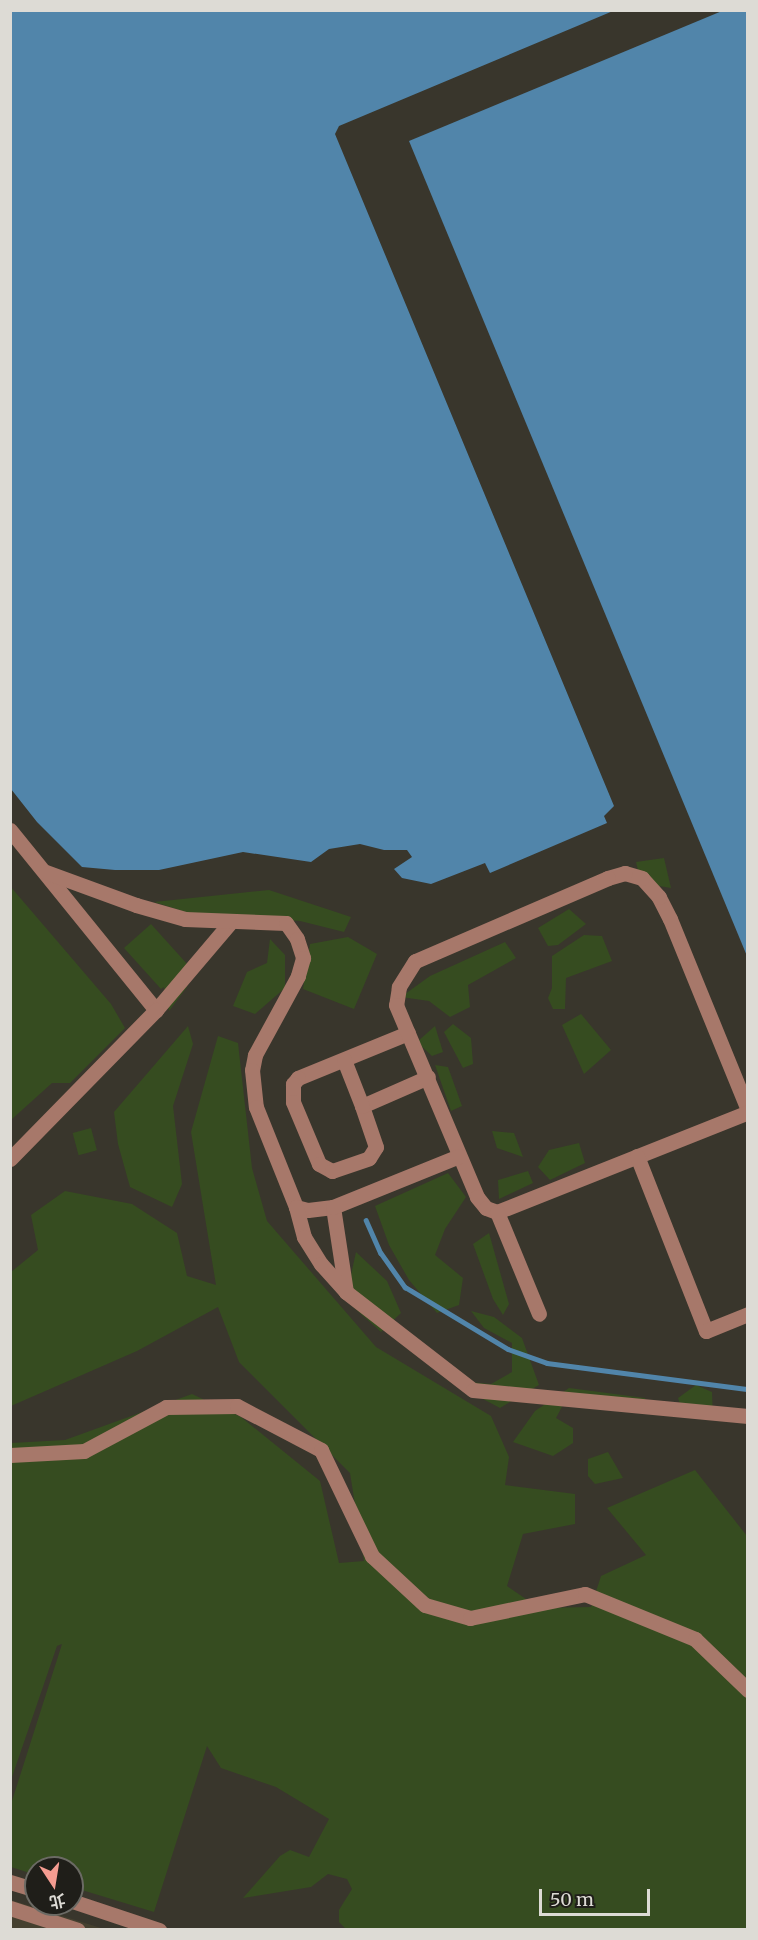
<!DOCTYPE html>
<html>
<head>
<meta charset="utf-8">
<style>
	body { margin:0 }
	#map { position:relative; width:758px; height:1940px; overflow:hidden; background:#39362c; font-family:Merriweather,"Noto Sans TC",serif }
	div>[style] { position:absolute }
	.built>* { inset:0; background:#45402f }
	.green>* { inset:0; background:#364c20; transform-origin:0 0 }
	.water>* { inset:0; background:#5185aa }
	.stream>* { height:4.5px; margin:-2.25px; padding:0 2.25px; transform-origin:2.25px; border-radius:2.25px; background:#5185aa }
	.minor>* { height:15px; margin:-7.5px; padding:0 7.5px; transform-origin:7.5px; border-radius:7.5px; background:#a7786a }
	span { translate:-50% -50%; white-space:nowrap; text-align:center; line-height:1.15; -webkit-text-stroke:6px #1f1e19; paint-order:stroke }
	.frame { position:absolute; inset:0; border:12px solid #dddbd5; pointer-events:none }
	.north { position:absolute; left:24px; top:1856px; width:60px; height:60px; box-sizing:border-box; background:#1f1e19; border:2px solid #6b6a64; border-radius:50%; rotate:168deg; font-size:16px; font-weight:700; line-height:24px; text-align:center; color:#dddbd5 }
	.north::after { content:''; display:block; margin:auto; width:21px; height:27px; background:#f59c91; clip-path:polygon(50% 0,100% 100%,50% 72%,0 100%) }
	.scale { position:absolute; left:539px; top:1889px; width:111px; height:27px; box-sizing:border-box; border:3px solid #dddbd5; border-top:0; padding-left:8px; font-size:18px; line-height:21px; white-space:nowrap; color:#dddbd5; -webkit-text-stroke:4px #1f1e19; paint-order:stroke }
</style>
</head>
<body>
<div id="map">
	<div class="built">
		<div style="clip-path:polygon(11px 1900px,104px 1929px,11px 1929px)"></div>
	</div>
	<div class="green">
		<div style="clip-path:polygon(664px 858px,671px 888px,641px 883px,636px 862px)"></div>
		<div style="clip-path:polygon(10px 886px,111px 1004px,125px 1028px,70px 1083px,52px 1083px,11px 1120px)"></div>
		<div style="clip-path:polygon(269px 890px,351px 917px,344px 932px,300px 921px,189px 913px,154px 902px)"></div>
		<div style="clip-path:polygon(569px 909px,586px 924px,558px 945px,548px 946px,538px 928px)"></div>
		<div style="clip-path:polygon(151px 924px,188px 965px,187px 987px,169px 1011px,164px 987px,161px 989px,124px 948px)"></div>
		<div style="clip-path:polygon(584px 935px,602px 936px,612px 961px,566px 978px,565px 1009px,553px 1009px,548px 998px,552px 988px,552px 956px)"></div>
		<div style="clip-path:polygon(348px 937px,377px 954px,354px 1009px,303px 989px,310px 944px)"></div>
		<div style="clip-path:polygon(270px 939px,285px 955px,285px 988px,255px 1014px,233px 1006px,247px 972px,267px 963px)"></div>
		<div style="clip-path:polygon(505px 942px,516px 958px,468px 985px,470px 1007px,450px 1017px,429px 1001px,401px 997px,430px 976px)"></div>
		<div style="clip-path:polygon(581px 1014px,611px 1050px,584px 1074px,562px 1025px)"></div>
		<div style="clip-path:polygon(453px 1024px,471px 1038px,473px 1064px,463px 1068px,444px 1032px)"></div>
		<div style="clip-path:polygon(188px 1026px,193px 1044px,173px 1106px,182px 1184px,172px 1207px,130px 1187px,118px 1144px,114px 1112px)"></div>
		<div style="clip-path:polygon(435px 1026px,443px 1052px,432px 1056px,417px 1042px)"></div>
		<div style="clip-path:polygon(218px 1036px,238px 1043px,252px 1168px,267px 1221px,376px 1347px,491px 1416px,509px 1457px,505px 1485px,575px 1494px,575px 1524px,523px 1534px,507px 1586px,539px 1608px,591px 1607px,601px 1576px,646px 1555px,607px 1508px,695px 1470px,747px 1536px,747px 1929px,346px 1929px,339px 1922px,339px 1910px,352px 1889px,347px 1879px,328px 1874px,311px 1887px,243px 1898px,280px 1856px,290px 1850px,309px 1857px,329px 1819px,276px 1787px,221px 1768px,207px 1746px,154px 1912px,72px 1887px,72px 1868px,36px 1868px,36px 1875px,11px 1867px,11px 1804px,62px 1644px,57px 1646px,11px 1780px,11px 1443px,65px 1440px,192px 1394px,241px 1417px,320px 1481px,339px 1563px,364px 1561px,350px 1473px,239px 1362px,218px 1307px,137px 1351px,11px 1406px,11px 1272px,38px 1250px,31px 1215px,65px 1191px,132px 1204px,177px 1233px,187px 1276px,216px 1285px,191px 1132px)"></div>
		<div style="clip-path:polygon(435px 1065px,448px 1067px,462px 1106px,451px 1111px)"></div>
		<div style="left:91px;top:1128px;width:23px;height:19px;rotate:75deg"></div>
		<div style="clip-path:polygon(492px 1131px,514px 1133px,523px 1157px,497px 1148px)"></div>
		<div style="clip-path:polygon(579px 1143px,585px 1163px,550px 1180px,538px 1167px,549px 1150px)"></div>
		<div style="clip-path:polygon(528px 1171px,533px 1183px,499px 1199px,498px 1180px)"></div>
		<div style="clip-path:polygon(448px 1173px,466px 1197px,445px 1229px,435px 1255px,463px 1278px,459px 1305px,437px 1313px,409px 1280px,389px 1245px,375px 1206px)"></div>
		<div style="clip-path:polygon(489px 1233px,509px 1304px,503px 1315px,493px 1299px,473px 1244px)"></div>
		<div style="clip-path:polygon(356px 1252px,387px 1281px,401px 1313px,381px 1332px,352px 1306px,351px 1275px)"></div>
		<div style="clip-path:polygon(471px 1311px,494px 1317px,522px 1338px,539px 1385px,500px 1408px,447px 1380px,491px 1384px,512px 1372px,512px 1343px,484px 1328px)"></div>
		<div style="clip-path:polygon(696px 1385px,712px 1392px,713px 1418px,684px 1416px,678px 1398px)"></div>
		<div style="clip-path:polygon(569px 1388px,645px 1398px,648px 1414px,564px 1403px,556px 1418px,573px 1428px,573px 1443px,553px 1456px,513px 1442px,535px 1411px)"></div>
		<div style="clip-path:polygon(608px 1452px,623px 1478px,595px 1484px,588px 1476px,588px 1459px)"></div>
	</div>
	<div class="water">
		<div style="clip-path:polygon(11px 10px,613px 11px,339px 126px,335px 134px,614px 806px,604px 816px,607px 823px,490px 873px,485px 863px,431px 884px,402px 878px,394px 869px,412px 857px,407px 850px,384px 850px,360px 844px,329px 849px,311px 862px,243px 852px,159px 870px,115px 870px,82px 867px,37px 822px,11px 789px)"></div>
		<div style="clip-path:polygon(722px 11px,748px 11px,747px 956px,409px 141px)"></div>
	</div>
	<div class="stream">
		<div style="left:366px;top:1220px;width:36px;rotate:66deg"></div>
		<div style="left:381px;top:1253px;width:42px;rotate:54.8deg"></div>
		<div style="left:405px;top:1287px;width:120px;rotate:31deg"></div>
		<div style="left:508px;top:1349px;width:41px;rotate:19.7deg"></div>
		<div style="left:547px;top:1363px;width:203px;rotate:7.4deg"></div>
	</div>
	<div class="minor">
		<div style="left:10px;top:830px;width:232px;rotate:51deg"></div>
		<div style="left:156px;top:1010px;width:113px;rotate:-49.7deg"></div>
		<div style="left:46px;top:872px;width:96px;rotate:20.1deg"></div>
		<div style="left:136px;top:905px;width:51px;rotate:15.9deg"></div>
		<div style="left:185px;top:919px;width:101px;rotate:2.3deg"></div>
		<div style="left:286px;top:923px;width:19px;rotate:55deg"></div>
		<div style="left:297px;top:939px;width:20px;rotate:72deg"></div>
		<div style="left:303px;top:958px;width:19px;rotate:106deg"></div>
		<div style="left:298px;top:976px;width:90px;rotate:118.6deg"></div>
		<div style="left:255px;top:1055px;width:15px;rotate:101deg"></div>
		<div style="left:252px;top:1070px;width:37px;rotate:84deg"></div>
		<div style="left:256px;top:1107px;width:108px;rotate:68.2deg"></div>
		<div style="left:296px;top:1207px;width:12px;rotate:14deg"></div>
		<div style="left:308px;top:1210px;width:25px;rotate:-7deg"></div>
		<div style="left:333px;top:1207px;width:86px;rotate:81.3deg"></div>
		<div style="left:346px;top:1292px;width:160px;rotate:37.7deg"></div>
		<div style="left:473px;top:1390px;width:276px;rotate:5.4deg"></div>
		<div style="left:408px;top:1033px;width:119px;rotate:157.8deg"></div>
		<div style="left:298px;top:1078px;width:8px;rotate:130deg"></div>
		<div style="left:293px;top:1084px;width:18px;rotate:90deg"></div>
		<div style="left:293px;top:1102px;width:67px;rotate:67.2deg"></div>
		<div style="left:319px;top:1164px;width:15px;rotate:28deg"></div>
		<div style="left:332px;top:1171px;width:39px;rotate:-19deg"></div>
		<div style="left:369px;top:1158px;width:13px;rotate:-58deg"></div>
		<div style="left:376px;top:1147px;width:43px;rotate:-108.9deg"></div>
		<div style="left:362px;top:1106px;width:72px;rotate:-23.7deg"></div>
		<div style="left:344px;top:1060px;width:49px;rotate:68.6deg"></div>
		<div style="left:748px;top:1110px;width:206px;rotate:-112.2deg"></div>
		<div style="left:670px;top:919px;width:25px;rotate:-117deg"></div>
		<div style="left:659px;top:897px;width:25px;rotate:-132deg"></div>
		<div style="left:642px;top:878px;width:18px;rotate:-164deg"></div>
		<div style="left:625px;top:873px;width:18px;rotate:164deg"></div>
		<div style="left:608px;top:878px;width:210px;rotate:156.7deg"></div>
		<div style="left:415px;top:961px;width:31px;rotate:122deg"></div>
		<div style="left:399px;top:987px;width:18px;rotate:99deg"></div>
		<div style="left:396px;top:1005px;width:208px;rotate:67.1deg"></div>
		<div style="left:477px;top:1197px;width:14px;rotate:51deg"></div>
		<div style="left:486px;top:1208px;width:12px;rotate:20deg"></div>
		<div style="left:497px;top:1212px;width:270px;rotate:-21.7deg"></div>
		<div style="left:637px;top:1156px;width:188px;rotate:68.5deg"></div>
		<div style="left:706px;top:1331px;width:45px;rotate:-22deg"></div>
		<div style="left:10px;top:1159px;width:209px;rotate:-45.6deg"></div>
		<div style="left:296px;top:1207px;width:31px;rotate:75deg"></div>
		<div style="left:304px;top:1237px;width:32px;rotate:58deg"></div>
		<div style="left:321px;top:1264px;width:38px;rotate:48deg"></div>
		<div style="left:333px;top:1207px;width:136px;rotate:-22deg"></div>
		<div style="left:497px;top:1212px;width:110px;rotate:67.6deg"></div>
		<div style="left:10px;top:1455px;width:74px;rotate:-3.1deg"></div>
		<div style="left:84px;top:1451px;width:93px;rotate:-28.2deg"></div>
		<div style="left:166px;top:1407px;width:71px;rotate:-0.8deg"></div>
		<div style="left:237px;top:1406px;width:95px;rotate:27.6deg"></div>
		<div style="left:321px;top:1450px;width:118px;rotate:64.3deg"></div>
		<div style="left:372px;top:1556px;width:72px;rotate:42.8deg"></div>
		<div style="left:425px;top:1605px;width:47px;rotate:16.1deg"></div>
		<div style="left:470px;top:1618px;width:117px;rotate:-11.8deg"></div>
		<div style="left:585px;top:1594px;width:119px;rotate:22.2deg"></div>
		<div style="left:695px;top:1639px;width:74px;rotate:43.9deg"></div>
		<div style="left:10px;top:1882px;width:27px;rotate:17deg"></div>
		<div style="left:72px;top:1901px;width:92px;rotate:18.4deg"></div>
		<div style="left:10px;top:1908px;width:71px;rotate:17.9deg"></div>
	</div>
	<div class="frame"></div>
	<div class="north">北</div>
	<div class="scale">50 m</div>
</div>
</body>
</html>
